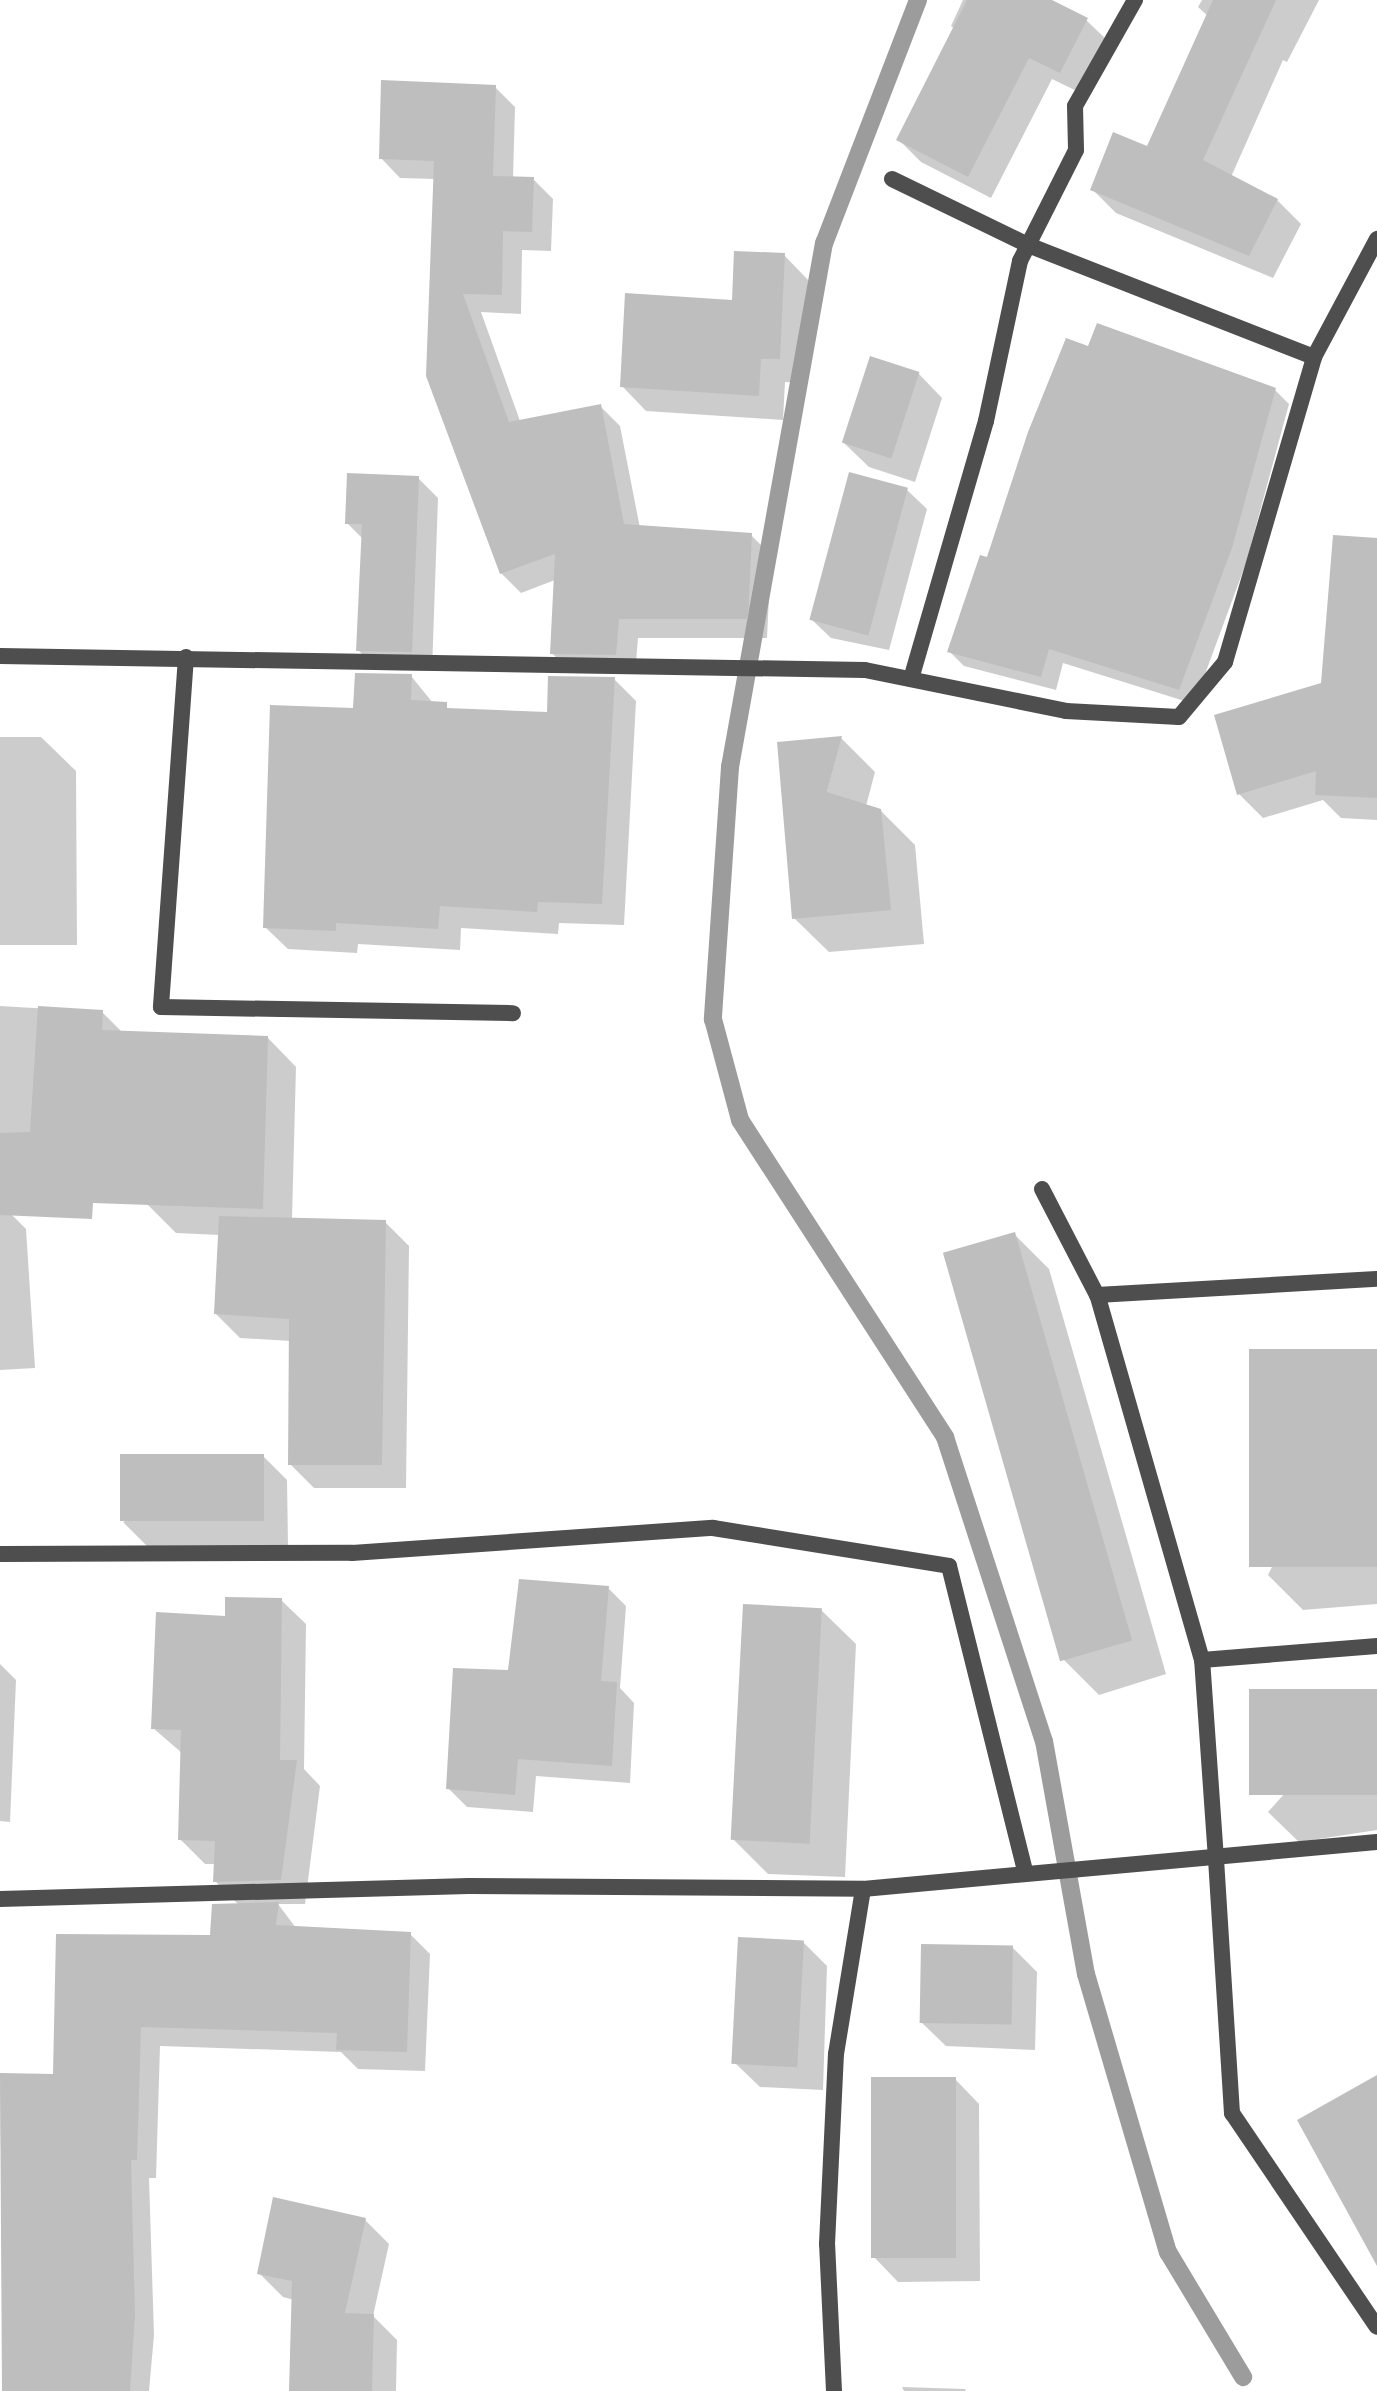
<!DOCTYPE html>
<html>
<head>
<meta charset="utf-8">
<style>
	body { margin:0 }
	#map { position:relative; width:1377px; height:2391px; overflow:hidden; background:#fff; font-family:Jost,sans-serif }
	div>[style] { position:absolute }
	.shadow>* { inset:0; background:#0003 }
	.stream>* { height:18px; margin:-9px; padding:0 9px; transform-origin:9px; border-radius:9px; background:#9c9c9c }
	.building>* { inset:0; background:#bebebe; transform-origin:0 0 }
	.service>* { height:16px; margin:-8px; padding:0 8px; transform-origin:8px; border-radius:8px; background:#4e4e4e }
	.minor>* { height:16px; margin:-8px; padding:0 8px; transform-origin:8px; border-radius:8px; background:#4e4e4e }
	span { translate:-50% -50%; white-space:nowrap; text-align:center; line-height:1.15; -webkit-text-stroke:6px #fff; paint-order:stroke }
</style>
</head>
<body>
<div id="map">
	<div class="shadow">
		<div style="clip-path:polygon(963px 0,1049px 0,1086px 20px,1109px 42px,1083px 94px,1052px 79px,991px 198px,921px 162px,898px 139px,955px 29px,951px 26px)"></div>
		<div style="clip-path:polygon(1202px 0,1319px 0,1287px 62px,1283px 60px,1231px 177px,1277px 200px,1301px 224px,1273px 278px,1116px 213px,1092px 189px,1148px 149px,1208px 16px,1198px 7px)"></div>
		<div style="clip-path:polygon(495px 87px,515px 107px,513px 178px,533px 179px,553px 199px,551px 251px,522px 250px,521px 314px,481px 312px,520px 421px,600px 406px,620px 426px,640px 528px,751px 535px,771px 555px,767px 638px,638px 638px,635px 674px,571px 673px,552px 653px,555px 580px,521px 593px,501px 573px,435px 179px,400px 178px,381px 158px)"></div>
		<div style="clip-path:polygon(784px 255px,808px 280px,804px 383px,785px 382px,783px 420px,646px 411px,622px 386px,734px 302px)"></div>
		<div style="clip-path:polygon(918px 373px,942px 398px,915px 482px,869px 467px,844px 443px)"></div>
		<div style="clip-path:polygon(1274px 389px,1289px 404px,1246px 563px,1194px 704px,1063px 663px,1056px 690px,964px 666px,950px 652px,988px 560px)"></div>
		<div style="clip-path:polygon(418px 478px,438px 498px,432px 671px,378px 670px,358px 650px,363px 539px,347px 523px)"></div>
		<div style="clip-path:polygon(907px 490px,927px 509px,889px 650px,831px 638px,811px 619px)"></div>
		<div style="clip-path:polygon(1377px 540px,1377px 820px,1341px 818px,1323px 800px,1263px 818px,1239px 794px,1323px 685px)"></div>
		<div style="clip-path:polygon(411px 676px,433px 703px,453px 710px,548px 714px,614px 679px,636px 701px,624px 925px,559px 923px,558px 934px,461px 928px,460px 950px,358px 944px,357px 953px,288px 949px,265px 927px,355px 710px)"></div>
		<div style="clip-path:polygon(0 737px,41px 737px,76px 771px,77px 945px,0 945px)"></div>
		<div style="clip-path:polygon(841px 738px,875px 772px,866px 806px,880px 810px,915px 845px,924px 944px,829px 952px,794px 918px)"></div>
		<div style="clip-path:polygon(0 1006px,102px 1012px,123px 1033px,268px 1038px,296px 1067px,292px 1219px,385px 1222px,409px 1246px,406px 1488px,314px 1488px,290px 1464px,291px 1341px,240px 1338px,216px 1314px,220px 1235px,176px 1233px,147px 1204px,0 1149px)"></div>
		<div style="clip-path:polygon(0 1203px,26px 1229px,35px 1368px,0 1370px)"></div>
		<div style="clip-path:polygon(1014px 1234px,1049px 1269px,1166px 1674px,1099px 1695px,1064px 1660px)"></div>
		<div style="clip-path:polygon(1377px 1351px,1377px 1604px,1303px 1610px,1268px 1575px)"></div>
		<div style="clip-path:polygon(263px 1456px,287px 1480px,288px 1545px,147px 1546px,123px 1522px)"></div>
		<div style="clip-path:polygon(608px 1588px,626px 1606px,620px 1688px,634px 1703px,630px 1783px,536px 1776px,533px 1812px,467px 1807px,448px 1788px,509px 1672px)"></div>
		<div style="clip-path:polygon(281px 1600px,306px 1624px,304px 1769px,320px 1786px,305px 1904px,278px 1904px,296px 1928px,410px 1934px,430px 1954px,425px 2071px,358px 2069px,341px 2052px,160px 2046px,156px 2178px,149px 2178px,154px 2335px,149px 2391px,4px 2391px,0 2075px,55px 2076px,212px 1937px,239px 1905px,215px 1881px,216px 1864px,205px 1864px,180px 1839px,182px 1753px,153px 1728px,227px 1618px)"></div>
		<div style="clip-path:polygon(821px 1610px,856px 1644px,845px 1877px,768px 1874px,733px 1839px)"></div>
		<div style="clip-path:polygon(0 1664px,16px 1680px,10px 1822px,0 1821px)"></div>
		<div style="clip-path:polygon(1377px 1691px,1377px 1830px,1299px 1842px,1268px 1812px)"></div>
		<div style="clip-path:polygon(803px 1942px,827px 1966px,823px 2090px,760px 2087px,735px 2063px)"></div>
		<div style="clip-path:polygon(1013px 1948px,1037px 1972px,1035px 2050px,946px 2046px,921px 2022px)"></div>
		<div style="clip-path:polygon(955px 2079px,979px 2104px,980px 2281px,898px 2282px,874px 2257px)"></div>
		<div style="clip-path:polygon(365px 2220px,389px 2244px,373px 2316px,397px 2340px,396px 2391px,291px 2391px,294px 2300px,283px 2297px,259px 2273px)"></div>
		<div style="clip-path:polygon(902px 2387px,965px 2389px,966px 2391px,904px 2391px)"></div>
	</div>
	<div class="stream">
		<div style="left:918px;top:0;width:261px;rotate:111.1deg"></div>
		<div style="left:824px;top:243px;width:532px;rotate:100.17deg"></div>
		<div style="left:730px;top:767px;width:253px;rotate:93.9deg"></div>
		<div style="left:713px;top:1019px;width:105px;rotate:75deg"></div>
		<div style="left:740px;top:1120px;width:378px;rotate:57.1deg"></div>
		<div style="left:945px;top:1437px;width:320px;rotate:72deg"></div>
		<div style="left:1044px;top:1741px;width:237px;rotate:79.8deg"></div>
		<div style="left:1086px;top:1974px;width:290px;rotate:73.6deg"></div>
		<div style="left:1168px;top:2252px;width:146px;rotate:59deg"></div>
	</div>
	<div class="building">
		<div style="clip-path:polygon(967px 0,1052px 0,1088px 18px,1060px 73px,1029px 58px,968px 177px,896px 140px)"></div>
		<div style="clip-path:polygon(1213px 0,1276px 0,1203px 160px,1278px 199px,1249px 256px,1090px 190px,1113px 132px,1147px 146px)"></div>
		<div style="clip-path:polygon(381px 80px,496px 85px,493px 176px,534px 177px,532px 232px,503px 231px,502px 295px,463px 294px,509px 422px,601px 404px,624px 524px,752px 533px,748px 619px,619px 619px,616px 655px,550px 654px,555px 554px,500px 574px,426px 376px,434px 161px,379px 159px)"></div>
		<div style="clip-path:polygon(734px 251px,785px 253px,780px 359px,761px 359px,759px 396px,620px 387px,625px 293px,732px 300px)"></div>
		<div style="clip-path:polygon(1097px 323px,1276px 388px,1232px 548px,1179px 690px,1049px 649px,1041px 677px,947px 652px,980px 555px,987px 557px,1028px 432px,1066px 338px,1088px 346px)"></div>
		<div style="left:870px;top:356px;width:52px;height:91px;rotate:18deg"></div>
		<div style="left:849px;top:472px;width:61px;height:153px;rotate:15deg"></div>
		<div style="clip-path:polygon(347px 473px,419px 476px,412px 652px,356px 651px,362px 524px,345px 524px)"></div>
		<div style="clip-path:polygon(1333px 535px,1377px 538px,1377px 798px,1315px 795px,1316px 771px,1237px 795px,1214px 715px,1321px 683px)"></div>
		<div style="clip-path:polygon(355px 673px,412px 674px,411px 700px,447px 702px,447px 708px,547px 712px,548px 676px,615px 677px,602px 904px,538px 902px,537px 912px,440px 906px,438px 929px,336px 923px,336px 931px,263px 928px,270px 705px,353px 708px)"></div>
		<div style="clip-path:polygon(842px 736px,827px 792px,881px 809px,891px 910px,792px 919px,777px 742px)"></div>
		<div style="clip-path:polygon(38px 1006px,103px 1010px,102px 1030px,268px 1036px,263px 1209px,93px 1203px,92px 1219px,0 1215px,0 1133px,30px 1132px)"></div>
		<div style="clip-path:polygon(219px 1216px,386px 1220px,382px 1465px,288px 1465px,289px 1319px,214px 1314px)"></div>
		<div style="left:1015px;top:1232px;width:425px;height:75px;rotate:74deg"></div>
		<div style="left:1377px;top:1349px;width:218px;height:128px;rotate:90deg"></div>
		<div style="left:264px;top:1454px;width:67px;height:144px;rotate:90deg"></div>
		<div style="clip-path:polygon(519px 1579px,609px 1586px,601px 1681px,617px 1682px,612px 1766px,518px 1759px,515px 1795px,446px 1789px,453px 1668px,508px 1670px)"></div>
		<div style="clip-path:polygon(225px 1597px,282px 1598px,280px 1760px,297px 1760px,281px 1880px,213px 1882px,215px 1841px,178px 1840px,181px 1730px,151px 1729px,156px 1612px,225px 1616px)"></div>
		<div style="left:743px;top:1604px;width:79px;height:236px;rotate:3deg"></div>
		<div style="left:1377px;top:1689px;width:106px;height:128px;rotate:90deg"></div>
		<div style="clip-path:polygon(279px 1902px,276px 1925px,411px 1932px,407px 2052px,336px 2050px,337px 2033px,141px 2027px,137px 2160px,131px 2160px,135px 2314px,130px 2391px,2px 2391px,0 2073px,53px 2074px,56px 1934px,210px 1935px,212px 1904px)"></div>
		<div style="left:738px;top:1937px;width:66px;height:127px;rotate:3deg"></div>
		<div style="left:921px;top:1944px;width:92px;height:79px;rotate:1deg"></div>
		<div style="clip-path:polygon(1377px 2075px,1377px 2266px,1297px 2120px)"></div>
		<div style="left:956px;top:2077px;width:181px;height:85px;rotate:90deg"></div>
		<div style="clip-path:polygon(273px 2197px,366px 2218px,345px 2313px,374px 2314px,372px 2391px,289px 2391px,292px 2281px,257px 2274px)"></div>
	</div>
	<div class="service">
		<div style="left:1042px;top:1189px;width:119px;rotate:62.6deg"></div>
		<div style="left:1202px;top:1660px;width:176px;rotate:-4.6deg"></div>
		<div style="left:1216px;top:1859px;width:199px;rotate:-94deg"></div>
		<div style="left:1202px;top:1660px;width:380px;rotate:-106deg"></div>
		<div style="left:1097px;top:1295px;width:280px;rotate:-3.3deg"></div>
	</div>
	<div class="minor">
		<div style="left:892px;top:179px;width:151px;rotate:25.9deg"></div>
		<div style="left:1028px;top:245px;width:307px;rotate:21.4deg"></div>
		<div style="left:0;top:656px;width:865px;rotate:0.93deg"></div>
		<div style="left:865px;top:670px;width:205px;rotate:11.5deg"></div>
		<div style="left:1066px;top:711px;width:113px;rotate:3deg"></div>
		<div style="left:1179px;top:717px;width:72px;rotate:-50.1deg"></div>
		<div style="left:1225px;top:662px;width:318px;rotate:-73.7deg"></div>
		<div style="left:1314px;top:357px;width:134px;rotate:-61.9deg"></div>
		<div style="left:186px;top:657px;width:351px;rotate:94.1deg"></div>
		<div style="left:161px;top:1007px;width:352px;rotate:1deg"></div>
		<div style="left:911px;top:679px;width:269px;rotate:-73.8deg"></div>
		<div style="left:986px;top:421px;width:164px;rotate:-78deg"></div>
		<div style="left:1020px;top:261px;width:124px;rotate:-63.2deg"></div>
		<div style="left:1076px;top:150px;width:44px;rotate:-91.3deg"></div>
		<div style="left:1075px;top:106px;width:122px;rotate:-60.5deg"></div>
		<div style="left:0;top:1554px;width:352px;rotate:-0.2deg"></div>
		<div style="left:352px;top:1553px;width:362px;rotate:-4deg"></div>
		<div style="left:713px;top:1528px;width:239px;rotate:9.1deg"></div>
		<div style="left:949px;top:1566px;width:314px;rotate:76deg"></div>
		<div style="left:1216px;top:1859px;width:255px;rotate:86.4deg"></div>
		<div style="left:1232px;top:2113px;width:258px;rotate:55.9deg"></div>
		<div style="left:0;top:1899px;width:469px;rotate:-1.6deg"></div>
		<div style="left:469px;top:1886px;width:394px;rotate:0.4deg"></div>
		<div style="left:863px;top:1889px;width:516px;rotate:-5.22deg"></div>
		<div style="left:834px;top:2391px;width:147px;rotate:-92.7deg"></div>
		<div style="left:827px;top:2244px;width:190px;rotate:-87.3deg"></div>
		<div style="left:836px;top:2054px;width:167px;rotate:-80.7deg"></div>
	</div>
</div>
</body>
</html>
